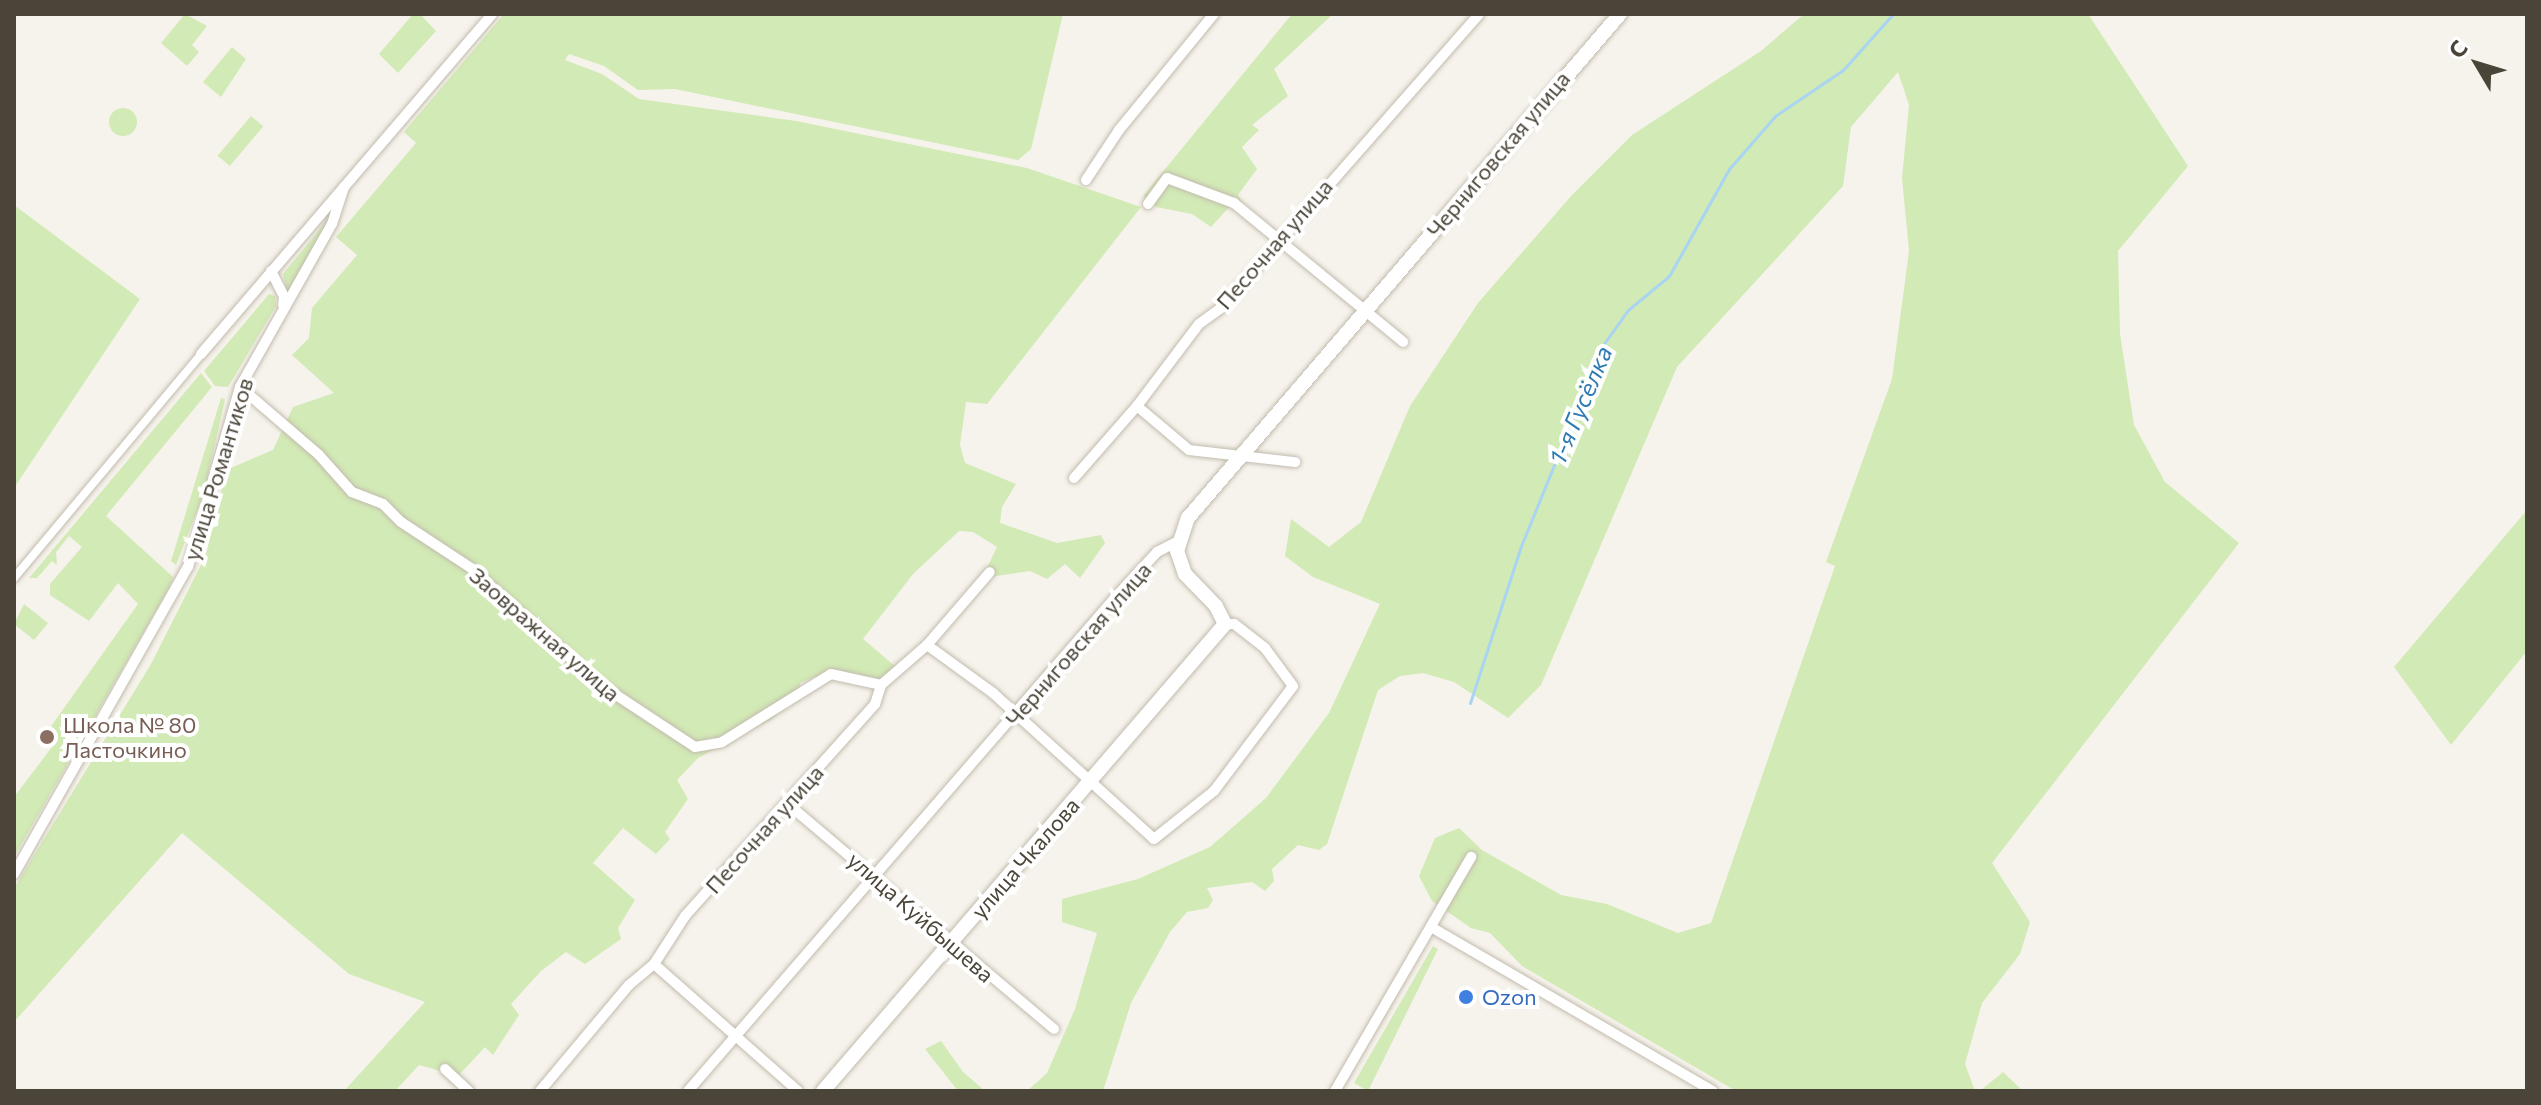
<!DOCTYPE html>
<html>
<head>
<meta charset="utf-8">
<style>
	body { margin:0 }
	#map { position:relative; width:2541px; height:1105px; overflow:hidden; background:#f6f3ec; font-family:Commissioner,sans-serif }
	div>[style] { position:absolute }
	.green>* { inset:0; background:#d2eab5; transform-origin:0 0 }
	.round { border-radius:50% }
	.stream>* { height:3px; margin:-1.5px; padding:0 1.5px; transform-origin:1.5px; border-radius:1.5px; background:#a9d4f2 }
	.roads { filter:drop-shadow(0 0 2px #c2bbae) drop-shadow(0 0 2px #c2bbae) }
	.pedestrian>* { height:8px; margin:-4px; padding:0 4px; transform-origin:4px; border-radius:4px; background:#fff }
	.minor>* { height:10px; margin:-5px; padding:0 5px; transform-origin:5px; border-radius:5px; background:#fff }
	.tertiary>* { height:14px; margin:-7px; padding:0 7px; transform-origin:7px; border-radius:7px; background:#fff }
	.dots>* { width:22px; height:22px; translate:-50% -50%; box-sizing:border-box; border:4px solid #fff; border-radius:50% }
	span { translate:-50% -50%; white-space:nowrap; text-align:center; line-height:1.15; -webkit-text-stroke:8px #fff; paint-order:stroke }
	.street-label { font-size:22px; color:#4b4439 }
	.education-label { font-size:22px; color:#785e54 }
	.left { translate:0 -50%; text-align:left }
	.shop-label { font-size:22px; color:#366cbe }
	.water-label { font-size:24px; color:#2e7ab2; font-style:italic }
	.frame { position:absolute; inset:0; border:16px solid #4b4439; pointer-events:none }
	.north { position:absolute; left:2437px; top:24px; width:80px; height:80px; -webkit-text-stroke:6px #fff; paint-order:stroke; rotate:308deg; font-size:22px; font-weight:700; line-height:32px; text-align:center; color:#4b4439 }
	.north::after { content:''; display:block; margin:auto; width:28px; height:36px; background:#4b4439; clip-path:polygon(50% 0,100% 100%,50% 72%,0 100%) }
</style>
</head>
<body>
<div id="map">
	<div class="green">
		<div style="clip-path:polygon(185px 14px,207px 26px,192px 45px,199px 52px,187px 66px,161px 43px)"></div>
		<div style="clip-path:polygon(413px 14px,420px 14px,436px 31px,398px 73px,379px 54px)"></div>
		<div style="clip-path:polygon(504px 14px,1063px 14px,1031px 149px,1018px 160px,675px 89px,638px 90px,604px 66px,569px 54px,565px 60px,602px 74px,639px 99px,796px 121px,1027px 168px,1141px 207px,987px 404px,966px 402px,960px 445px,965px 463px,1016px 484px,1002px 507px,1000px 523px,1057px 543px,1101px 535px,1105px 543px,1080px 578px,1065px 564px,1047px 579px,1030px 571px,990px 577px,983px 576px,997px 547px,973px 532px,959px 531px,913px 574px,863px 639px,896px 667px,881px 679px,833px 670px,800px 683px,801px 697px,769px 721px,698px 758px,677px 780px,688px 799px,665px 832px,670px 839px,656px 854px,623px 828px,593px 863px,635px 900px,618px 928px,621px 939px,585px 964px,566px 952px,541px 971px,511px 1004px,519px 1015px,493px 1055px,485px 1047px,458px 1076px,419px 1065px,395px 1091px,344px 1091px,425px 1002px,349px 974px,182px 833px,14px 1022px,14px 888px,151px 664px,206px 555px,226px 470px,273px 450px,293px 407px,334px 393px,292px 355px,309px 338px,312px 308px,357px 255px,336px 237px,416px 143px,404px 132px)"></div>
		<div style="clip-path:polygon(1292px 14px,1333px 14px,1274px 69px,1288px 96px,1252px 125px,1259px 130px,1242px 147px,1257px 169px,1238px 195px,1243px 204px,1229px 207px,1211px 227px,1192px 214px,1156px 207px,1143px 196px)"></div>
		<div style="clip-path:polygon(1804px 14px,2088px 14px,2188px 166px,2118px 251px,2120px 334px,2134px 425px,2165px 482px,2239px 543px,1992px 863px,2030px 922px,2020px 954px,1982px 1003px,1965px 1064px,1975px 1091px,1736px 1091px,1522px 966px,1490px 933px,1471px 928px,1432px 901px,1419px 876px,1435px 838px,1459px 828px,1482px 850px,1561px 895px,1607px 904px,1678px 933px,1711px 923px,1835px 566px,1826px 562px,1892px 379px,1909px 251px,1902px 178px,1909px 105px,1898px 72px,1851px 127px,1843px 186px,1677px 367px,1541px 685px,1508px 718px,1454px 682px,1423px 673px,1400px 676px,1378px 690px,1327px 844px,1319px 850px,1298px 845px,1272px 869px,1274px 881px,1265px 891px,1252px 882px,1207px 888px,1213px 900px,1208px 908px,1187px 912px,1170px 932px,1131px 1003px,1103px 1091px,1027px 1091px,1047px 1073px,1075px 1009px,1097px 933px,1062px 922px,1062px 899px,1138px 879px,1210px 847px,1266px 798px,1329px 713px,1380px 604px,1313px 577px,1285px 556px,1291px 519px,1329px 547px,1361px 522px,1410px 406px,1478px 303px,1572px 195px,1632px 135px,1761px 51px)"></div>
		<div style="clip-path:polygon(232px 47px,246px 59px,221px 97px,203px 82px)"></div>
		<div class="round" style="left:109px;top:108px;width:28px;height:28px"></div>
		<div style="left:251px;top:116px;width:16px;height:52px;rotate:40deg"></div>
		<div style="clip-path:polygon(14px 205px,140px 299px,14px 488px)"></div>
		<div style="clip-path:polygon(329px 218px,293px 290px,287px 291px,283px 274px)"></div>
		<div style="clip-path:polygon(269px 294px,275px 296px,276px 306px,228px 387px,215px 386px,204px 371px)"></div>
		<div style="clip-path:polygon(201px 373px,212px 387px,106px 516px,173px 577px,169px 588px,14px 857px,14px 797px,52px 747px,47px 732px,138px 604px,118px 583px,89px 621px,50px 595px,50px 584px,82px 547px,69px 536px,56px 552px,57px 565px,52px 561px,37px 578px,29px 578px)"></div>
		<div style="clip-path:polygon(221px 398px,225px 399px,204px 493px,176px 565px,171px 561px)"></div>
		<div style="clip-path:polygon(2527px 510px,2527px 651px,2451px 745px,2394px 667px)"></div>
		<div style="clip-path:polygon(24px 604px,48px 623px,34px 640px,14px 624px)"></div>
		<div style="clip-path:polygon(1433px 946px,1438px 949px,1368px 1091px,1354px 1083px)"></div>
		<div style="clip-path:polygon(941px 1041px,963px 1072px,985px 1091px,958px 1091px,925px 1049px)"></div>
		<div style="clip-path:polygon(2003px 1072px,2023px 1091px,1980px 1091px)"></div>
	</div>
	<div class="stream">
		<div style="left:1470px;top:703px;width:165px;rotate:-72deg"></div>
		<div style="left:1521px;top:546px;width:217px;rotate:-67.8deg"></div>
		<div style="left:1603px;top:345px;width:43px;rotate:-54.5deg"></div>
		<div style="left:1628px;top:310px;width:53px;rotate:-39.7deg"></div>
		<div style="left:1669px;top:276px;width:123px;rotate:-60.7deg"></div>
		<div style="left:1729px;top:169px;width:70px;rotate:-49deg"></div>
		<div style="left:1775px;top:116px;width:82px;rotate:-34.1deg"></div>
		<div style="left:1843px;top:70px;width:75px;rotate:-48.2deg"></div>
	</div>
	<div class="roads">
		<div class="pedestrian">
			<div style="left:14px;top:578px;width:292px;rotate:-50.1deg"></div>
		</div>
		<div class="minor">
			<div style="left:1086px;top:180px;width:60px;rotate:-56.6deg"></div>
			<div style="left:1119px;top:130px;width:150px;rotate:-50.7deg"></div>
			<div style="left:1148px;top:204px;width:32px;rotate:-54deg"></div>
			<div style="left:1167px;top:178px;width:72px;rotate:20.5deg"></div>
			<div style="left:1234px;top:203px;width:219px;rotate:39.4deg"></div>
			<div style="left:271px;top:271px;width:29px;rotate:63deg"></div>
			<div style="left:284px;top:297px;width:8px;rotate:97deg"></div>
			<div style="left:201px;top:354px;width:448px;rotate:-49.4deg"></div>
			<div style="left:240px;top:387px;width:104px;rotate:40.7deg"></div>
			<div style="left:319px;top:455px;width:50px;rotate:48.3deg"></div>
			<div style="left:352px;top:492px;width:33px;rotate:21deg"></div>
			<div style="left:383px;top:504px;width:25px;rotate:45deg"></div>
			<div style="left:401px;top:522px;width:84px;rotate:33.3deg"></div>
			<div style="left:471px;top:568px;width:171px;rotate:42.2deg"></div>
			<div style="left:598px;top:683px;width:116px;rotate:33.4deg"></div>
			<div style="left:695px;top:747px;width:27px;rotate:-10deg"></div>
			<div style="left:722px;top:742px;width:128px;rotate:-32deg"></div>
			<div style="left:831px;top:674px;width:51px;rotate:12.4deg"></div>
			<div style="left:1137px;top:406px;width:68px;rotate:40.2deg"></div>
			<div style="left:1189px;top:450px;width:107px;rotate:6.5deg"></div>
			<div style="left:1074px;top:478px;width:96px;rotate:-48.8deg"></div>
			<div style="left:1137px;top:406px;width:103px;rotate:-52.9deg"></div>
			<div style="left:1199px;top:324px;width:27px;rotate:-36deg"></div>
			<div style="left:1221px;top:308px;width:391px;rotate:-48.7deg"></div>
			<div style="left:927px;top:645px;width:82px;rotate:36deg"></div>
			<div style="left:993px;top:693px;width:217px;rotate:42.2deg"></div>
			<div style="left:1154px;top:839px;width:77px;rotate:-38.7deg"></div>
			<div style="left:1214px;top:791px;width:131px;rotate:-53deg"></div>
			<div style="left:1293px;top:686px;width:47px;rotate:-126.4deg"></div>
			<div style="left:1265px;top:648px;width:39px;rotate:-142deg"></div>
			<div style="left:1234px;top:624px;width:9px;rotate:180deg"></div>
			<div style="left:789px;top:805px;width:347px;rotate:40.2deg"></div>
			<div style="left:14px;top:874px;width:353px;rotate:-60.5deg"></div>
			<div style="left:188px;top:567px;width:187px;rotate:-73.9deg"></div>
			<div style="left:240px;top:387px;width:187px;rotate:-60.6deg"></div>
			<div style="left:332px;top:224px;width:39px;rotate:-72deg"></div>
			<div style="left:1431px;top:927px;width:326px;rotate:30.2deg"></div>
			<div style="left:654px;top:964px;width:192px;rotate:41.4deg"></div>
			<div style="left:445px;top:1069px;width:33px;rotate:43deg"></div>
			<div style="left:540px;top:1091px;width:138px;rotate:-50deg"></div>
			<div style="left:629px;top:985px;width:33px;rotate:-40deg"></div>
			<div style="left:654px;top:964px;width:57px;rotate:-57.1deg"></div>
			<div style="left:685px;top:916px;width:285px;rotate:-48.1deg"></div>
			<div style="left:875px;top:704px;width:20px;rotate:-72deg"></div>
			<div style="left:881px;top:685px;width:61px;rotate:-41deg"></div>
			<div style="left:927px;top:645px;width:96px;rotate:-49.2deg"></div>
			<div style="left:688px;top:1091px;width:651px;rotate:-49.11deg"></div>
			<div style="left:1114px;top:599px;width:64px;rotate:-47.5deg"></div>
			<div style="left:1157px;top:552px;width:22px;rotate:-27deg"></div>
			<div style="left:1335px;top:1091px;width:271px;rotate:-59.8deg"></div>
		</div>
		<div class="tertiary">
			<div style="left:823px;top:1091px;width:616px;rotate:-49.28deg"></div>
			<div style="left:1225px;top:624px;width:20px;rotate:-117deg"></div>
			<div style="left:1216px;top:606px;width:45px;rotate:-134.1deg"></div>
			<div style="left:1185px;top:574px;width:24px;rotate:-109deg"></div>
			<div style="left:1177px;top:551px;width:35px;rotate:-72deg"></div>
			<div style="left:1188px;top:518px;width:664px;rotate:-49.4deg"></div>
		</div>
	</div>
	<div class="dots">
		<div style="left:47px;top:737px;background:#8d6e63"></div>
		<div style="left:1466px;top:997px;background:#3f7fe0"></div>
	</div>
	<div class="street-label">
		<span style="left:1498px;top:154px;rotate:-50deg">Черниговская улица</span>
		<span style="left:1274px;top:244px;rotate:-49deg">Песочная улица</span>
		<span style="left:218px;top:469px;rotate:-73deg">улица Романтиков</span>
		<span style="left:545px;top:634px;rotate:41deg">Заовражная улица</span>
		<span style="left:1078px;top:644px;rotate:-49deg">Черниговская улица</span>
		<span style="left:764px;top:829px;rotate:-48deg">Песочная улица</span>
		<span style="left:1025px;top:858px;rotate:-49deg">улица Чкалова</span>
		<span style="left:921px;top:917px;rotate:41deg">улица Куйбышева</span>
	</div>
	<div class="education-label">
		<span class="left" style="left:63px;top:737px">Школа № 80<br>Ласточкино</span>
	</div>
	<div class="shop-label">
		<span class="left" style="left:1482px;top:997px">Ozon</span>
	</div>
	<div class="water-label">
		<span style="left:1580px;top:405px;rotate:-67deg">1-я Гусёлка</span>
	</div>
	<div class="frame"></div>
	<div class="north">С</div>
</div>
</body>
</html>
